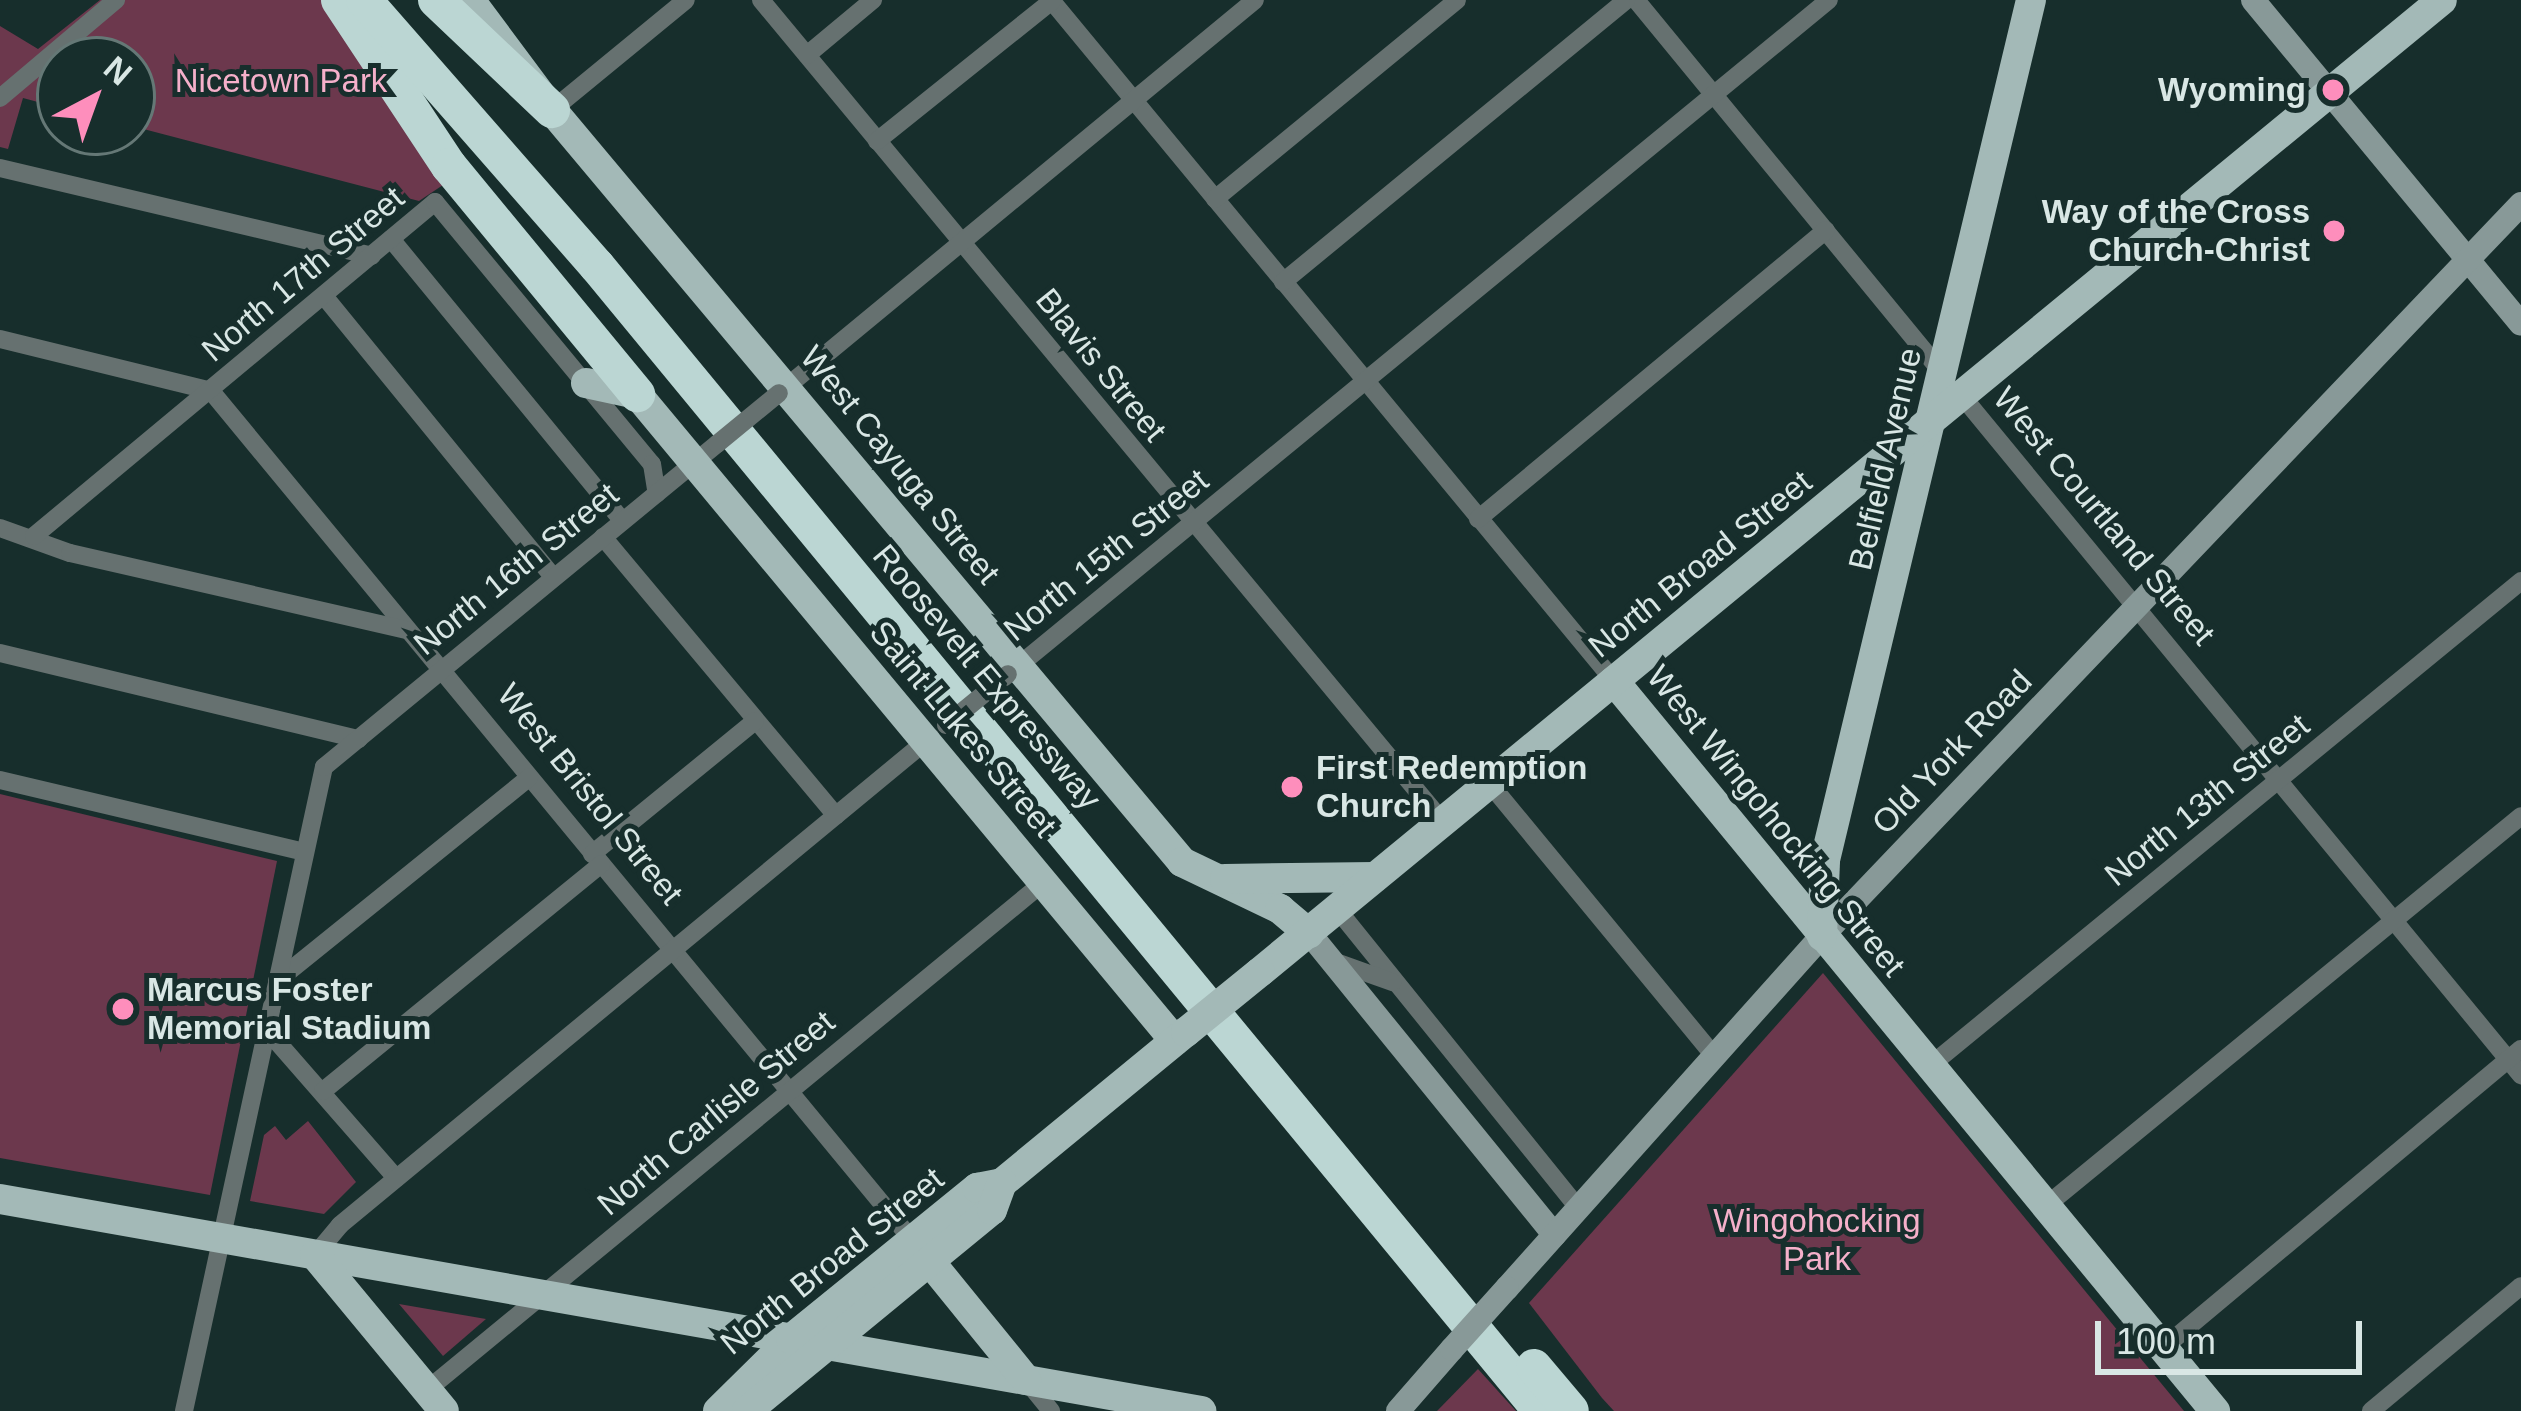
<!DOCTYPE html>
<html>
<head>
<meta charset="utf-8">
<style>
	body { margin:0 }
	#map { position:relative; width:2521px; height:1411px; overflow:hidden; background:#172e2c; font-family:Arial,sans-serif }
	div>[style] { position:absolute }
	.green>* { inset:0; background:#6c384d }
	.street>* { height:18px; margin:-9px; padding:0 9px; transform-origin:9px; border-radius:9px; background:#667170 }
	.secondary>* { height:24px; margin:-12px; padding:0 12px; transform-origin:12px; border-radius:12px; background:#889998 }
	.primary>* { height:30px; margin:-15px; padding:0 15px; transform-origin:15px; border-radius:15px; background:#a3b9b7 }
	.highway>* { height:36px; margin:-18px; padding:0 18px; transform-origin:18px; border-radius:18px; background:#bbd6d3 }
	.street-bridge>* { height:18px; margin:-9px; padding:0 9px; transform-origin:9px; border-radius:9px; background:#667170 }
	.secondary-bridge>* { height:24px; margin:-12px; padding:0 12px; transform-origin:12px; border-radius:12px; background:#889998 }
	.primary-bridge>* { height:30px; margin:-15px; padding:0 15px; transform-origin:15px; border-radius:15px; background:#a3b9b7 }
	.dots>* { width:33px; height:33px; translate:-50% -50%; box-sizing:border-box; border:6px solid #172e2c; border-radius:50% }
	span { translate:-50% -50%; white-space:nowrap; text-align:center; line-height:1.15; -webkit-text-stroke:10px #172e2c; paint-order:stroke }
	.park-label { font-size:33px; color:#f5b0ca }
	.poi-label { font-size:33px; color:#d9e7e5; font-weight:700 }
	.right { translate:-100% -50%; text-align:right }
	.left { translate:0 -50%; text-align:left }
	.street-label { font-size:33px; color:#d9e7e5 }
	.north { position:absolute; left:36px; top:36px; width:120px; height:120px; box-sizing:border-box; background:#172e2c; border:3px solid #657876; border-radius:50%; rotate:41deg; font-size:33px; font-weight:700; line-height:48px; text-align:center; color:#d9e7e5 }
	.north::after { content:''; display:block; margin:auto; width:42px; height:54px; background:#fe8ebc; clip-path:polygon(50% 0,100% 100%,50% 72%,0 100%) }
	.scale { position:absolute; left:2095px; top:1321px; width:267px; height:54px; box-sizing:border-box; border:6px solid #d9e7e5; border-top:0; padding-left:15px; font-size:36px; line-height:42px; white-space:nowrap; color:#d9e7e5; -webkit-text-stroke:9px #172e2c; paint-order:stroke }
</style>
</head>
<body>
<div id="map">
	<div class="green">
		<div style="clip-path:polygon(100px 0,323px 0,446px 183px,419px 201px,132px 126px,132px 60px,60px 60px,60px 108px,23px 98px,8px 149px,0 147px,0 26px,38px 49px)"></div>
		<div style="clip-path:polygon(0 794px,277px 861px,210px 1195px,0 1158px)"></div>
		<div style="clip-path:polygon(1823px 973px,2184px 1411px,1614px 1411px,1602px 1398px,1529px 1303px)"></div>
		<div style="clip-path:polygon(308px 1121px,356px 1182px,324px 1214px,250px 1201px,264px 1135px,275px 1126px,286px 1140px)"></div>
		<div style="clip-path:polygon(399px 1304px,486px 1319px,443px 1356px)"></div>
		<div style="clip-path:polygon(1478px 1369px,1516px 1411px,1437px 1411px)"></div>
	</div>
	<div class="street">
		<div style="left:761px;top:0;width:1068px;rotate:50.32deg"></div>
		<div style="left:1051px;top:0;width:884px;rotate:50.42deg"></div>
		<div style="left:1636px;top:0;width:482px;rotate:50.6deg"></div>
		<div style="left:807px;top:55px;width:86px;rotate:-39.8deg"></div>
		<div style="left:0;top:98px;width:152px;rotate:-40.2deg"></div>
		<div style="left:552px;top:110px;width:173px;rotate:-39.4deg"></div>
		<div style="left:877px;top:141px;width:224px;rotate:-38.7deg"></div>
		<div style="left:0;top:168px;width:382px;rotate:13.3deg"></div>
		<div style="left:1215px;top:199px;width:313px;rotate:-39.4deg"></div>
		<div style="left:391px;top:239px;width:365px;rotate:50.6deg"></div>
		<div style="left:1283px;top:282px;width:444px;rotate:-39.4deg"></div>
		<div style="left:324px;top:296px;width:361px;rotate:50.8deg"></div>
		<div style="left:0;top:339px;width:217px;rotate:13.8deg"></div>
		<div style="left:211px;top:391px;width:1110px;rotate:50.45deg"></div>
		<div style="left:779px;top:393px;width:617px;rotate:-39.54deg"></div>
		<div style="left:1962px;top:396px;width:880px;rotate:50.54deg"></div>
		<div style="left:1478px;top:519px;width:452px;rotate:-39.7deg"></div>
		<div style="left:0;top:528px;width:74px;rotate:19.7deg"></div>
		<div style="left:70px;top:553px;width:346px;rotate:12.9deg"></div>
		<div style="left:34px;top:536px;width:522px;rotate:-39.79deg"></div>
		<div style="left:435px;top:202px;width:340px;rotate:50.4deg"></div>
		<div style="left:652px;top:464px;width:30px;rotate:81deg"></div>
		<div style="left:603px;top:537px;width:363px;rotate:50.1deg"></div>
		<div style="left:0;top:653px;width:369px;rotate:13.5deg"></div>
		<div style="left:1012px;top:671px;width:1057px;rotate:-39.4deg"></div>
		<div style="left:0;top:780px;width:312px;rotate:13.3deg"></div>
		<div style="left:1490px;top:784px;width:354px;rotate:50.5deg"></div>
		<div style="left:592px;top:854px;width:210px;rotate:-39.2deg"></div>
		<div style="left:1337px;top:909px;width:384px;rotate:51.1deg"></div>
		<div style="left:1333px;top:961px;width:63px;rotate:19.6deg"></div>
		<div style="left:277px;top:981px;width:324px;rotate:-38.9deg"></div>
		<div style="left:266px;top:1029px;width:198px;rotate:48.9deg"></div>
		<div style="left:1931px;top:1065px;width:763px;rotate:-39.36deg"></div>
		<div style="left:323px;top:1091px;width:359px;rotate:-39.2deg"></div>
		<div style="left:2047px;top:1205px;width:613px;rotate:-39.37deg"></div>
		<div style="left:315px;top:1255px;width:39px;rotate:-50deg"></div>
		<div style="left:340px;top:1225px;width:766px;rotate:-39.55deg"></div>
		<div style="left:2163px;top:1348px;width:466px;rotate:-39.9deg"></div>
		<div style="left:1026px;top:1380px;width:40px;rotate:51deg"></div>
		<div style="left:427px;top:1390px;width:799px;rotate:-39.47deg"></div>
		<div style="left:184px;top:1411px;width:659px;rotate:-77.74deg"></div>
		<div style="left:324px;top:767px;width:509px;rotate:-39.42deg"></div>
		<div style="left:2371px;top:1411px;width:195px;rotate:-39.8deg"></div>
	</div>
	<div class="secondary">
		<div style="left:2253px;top:0;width:420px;rotate:50.4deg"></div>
		<div style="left:1309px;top:933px;width:389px;rotate:50.9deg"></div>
		<div style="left:1507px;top:1288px;width:472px;rotate:-48.2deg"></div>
		<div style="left:1822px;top:936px;width:1012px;rotate:-46.32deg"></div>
		<div style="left:1398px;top:1411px;width:82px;rotate:-48.9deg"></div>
	</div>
	<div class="primary">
		<div style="left:470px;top:0;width:137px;rotate:53.3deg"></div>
		<div style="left:552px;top:110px;width:981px;rotate:50.04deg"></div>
		<div style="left:1182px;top:862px;width:109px;rotate:25.6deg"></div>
		<div style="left:1280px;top:909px;width:38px;rotate:40deg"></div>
		<div style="left:586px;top:383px;width:52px;rotate:12.2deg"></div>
		<div style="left:637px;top:394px;width:841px;rotate:50.26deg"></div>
		<div style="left:1614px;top:681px;width:946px;rotate:50.54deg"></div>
		<div style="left:1225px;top:879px;width:150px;rotate:-0.8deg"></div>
		<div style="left:1822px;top:936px;width:76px;rotate:-87.7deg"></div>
		<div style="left:1825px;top:860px;width:884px;rotate:-76.53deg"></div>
		<div style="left:1260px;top:972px;width:1530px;rotate:-39.43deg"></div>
		<div style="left:0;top:1199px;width:1220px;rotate:10.01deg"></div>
		<div style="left:315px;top:1255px;width:202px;rotate:50.4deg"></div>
		<div style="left:931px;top:1263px;width:151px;rotate:50.9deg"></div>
		<div style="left:718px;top:1411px;width:103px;rotate:-44.6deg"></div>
		<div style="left:791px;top:1339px;width:240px;rotate:-39.1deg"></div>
		<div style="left:977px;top:1188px;width:25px;rotate:-11deg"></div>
		<div style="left:1002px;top:1183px;width:238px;rotate:-39.4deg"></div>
		<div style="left:747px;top:1411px;width:317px;rotate:-39.4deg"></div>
		<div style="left:992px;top:1210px;width:29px;rotate:-70deg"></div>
	</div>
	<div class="highway">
		<div style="left:339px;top:0;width:199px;rotate:56.5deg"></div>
		<div style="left:449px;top:166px;width:296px;rotate:50.5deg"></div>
		<div style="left:364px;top:0;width:354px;rotate:48.8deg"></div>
		<div style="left:597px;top:266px;width:1484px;rotate:50.5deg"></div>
		<div style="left:436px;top:0;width:160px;rotate:43.5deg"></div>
		<div style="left:1534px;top:1367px;width:57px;rotate:49.9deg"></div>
	</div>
	<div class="street-bridge">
		<div style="left:717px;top:444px;width:80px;rotate:-39.4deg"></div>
		<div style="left:946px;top:725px;width:80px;rotate:-39.4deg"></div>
	</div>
	<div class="secondary-bridge">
		<div style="left:1452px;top:1349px;width:82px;rotate:-48deg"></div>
	</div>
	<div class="primary-bridge">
		<div style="left:1186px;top:1032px;width:95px;rotate:-39deg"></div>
	</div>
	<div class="dots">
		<div style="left:2333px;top:90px;background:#fe8ebc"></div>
		<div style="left:2334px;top:231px;background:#fe8ebc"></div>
		<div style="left:1292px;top:787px;background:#fe8ebc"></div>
		<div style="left:123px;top:1009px;background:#fe8ebc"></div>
	</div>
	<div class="park-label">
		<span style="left:281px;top:81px">Nicetown Park</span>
		<span style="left:1817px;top:1240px">Wingohocking<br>Park</span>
	</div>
	<div class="poi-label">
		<span class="right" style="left:2306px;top:90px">Wyoming</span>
		<span class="right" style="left:2310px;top:231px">Way of the Cross<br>Church-Christ</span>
		<span class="left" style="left:1316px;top:787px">First Redemption<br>Church</span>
		<span class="left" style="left:147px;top:1009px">Marcus Foster<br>Memorial Stadium</span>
	</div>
	<div class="street-label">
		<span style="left:303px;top:274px;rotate:-40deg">North 17th Street</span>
		<span style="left:1101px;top:365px;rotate:51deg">Blavis Street</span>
		<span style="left:1885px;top:459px;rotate:-77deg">Belfield Avenue</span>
		<span style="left:900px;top:465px;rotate:51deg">West Cayuga Street</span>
		<span style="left:2104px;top:516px;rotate:50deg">West Courtland Street</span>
		<span style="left:1106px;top:555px;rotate:-39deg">North 15th Street</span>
		<span style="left:1700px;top:564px;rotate:-39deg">North Broad Street</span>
		<span style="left:516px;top:569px;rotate:-39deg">North 16th Street</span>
		<span style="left:987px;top:677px;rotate:50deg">Roosevelt Expressway</span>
		<span style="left:963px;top:729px;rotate:50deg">Saint Lukes Street</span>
		<span style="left:1952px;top:752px;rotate:-46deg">Old York Road</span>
		<span style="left:590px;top:794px;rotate:51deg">West Bristol Street</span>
		<span style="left:2207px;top:800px;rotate:-39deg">North 13th Street</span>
		<span style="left:1776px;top:821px;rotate:51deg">West Wingohocking Street</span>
		<span style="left:716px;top:1113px;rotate:-40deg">North Carlisle Street</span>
		<span style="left:832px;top:1261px;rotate:-39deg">North Broad Street</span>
	</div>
	<div class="north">N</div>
	<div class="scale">100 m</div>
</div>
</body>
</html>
